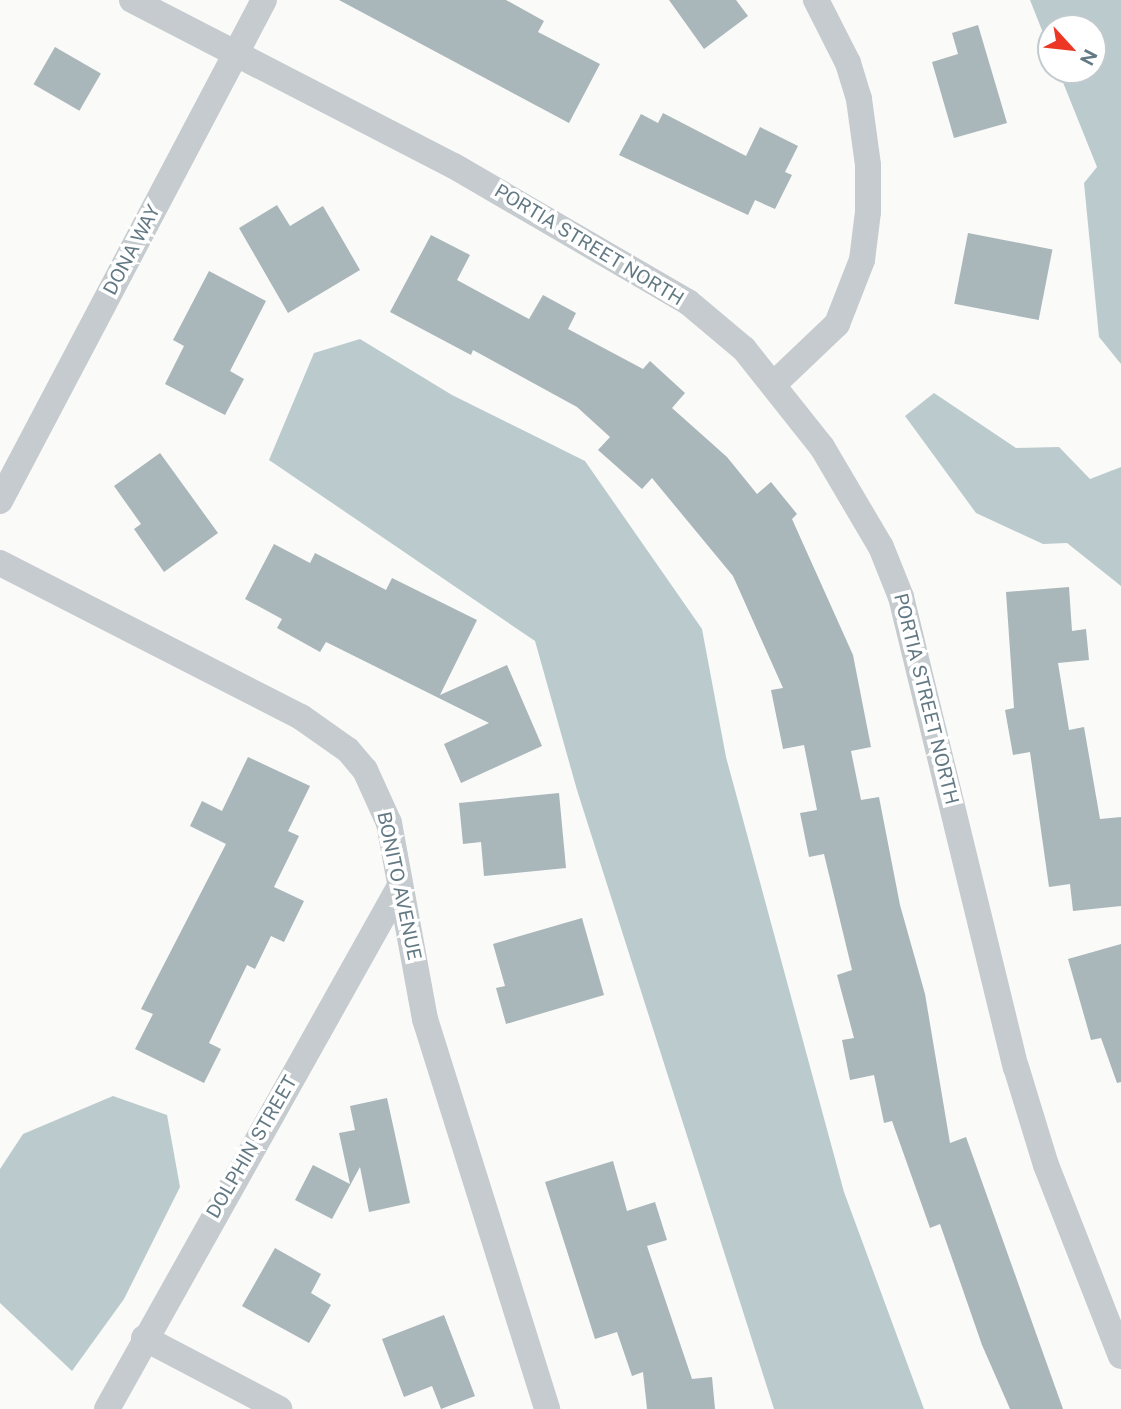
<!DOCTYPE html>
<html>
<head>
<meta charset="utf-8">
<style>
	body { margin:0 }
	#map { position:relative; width:1121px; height:1409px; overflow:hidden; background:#fafaf8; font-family:"Public Sans",sans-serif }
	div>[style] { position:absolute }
	.water>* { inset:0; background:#bbcbcd }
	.building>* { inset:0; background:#a9b6ba; transform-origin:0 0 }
	.minor>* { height:26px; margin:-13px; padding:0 13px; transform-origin:13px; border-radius:13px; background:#c5cbce }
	span { translate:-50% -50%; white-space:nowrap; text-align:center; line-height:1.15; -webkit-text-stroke:7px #fff; paint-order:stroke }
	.street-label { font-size:19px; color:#637a84 }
	.north { position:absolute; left:1037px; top:14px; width:70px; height:70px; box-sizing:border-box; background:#fff; border:2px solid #c1cace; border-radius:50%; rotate:117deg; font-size:19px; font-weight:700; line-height:28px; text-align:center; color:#637a84 }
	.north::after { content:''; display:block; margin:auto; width:24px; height:32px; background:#ec3725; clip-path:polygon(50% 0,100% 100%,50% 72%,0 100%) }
</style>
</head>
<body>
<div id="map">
	<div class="water">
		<div style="clip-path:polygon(1030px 0,1121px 0,1121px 364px,1099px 337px,1084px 183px,1097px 167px,1058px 70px,1093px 70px,1093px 28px,1051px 28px,1051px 53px)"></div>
		<div style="clip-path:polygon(360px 339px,452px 395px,585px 461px,702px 629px,726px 757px,844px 1192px,924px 1409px,774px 1409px,577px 790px,535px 641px,269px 460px,314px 353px)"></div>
		<div style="clip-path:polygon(934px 393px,1016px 448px,1059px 447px,1090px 479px,1121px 467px,1121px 586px,1067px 543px,1043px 544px,976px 513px,905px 416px)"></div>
		<div style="clip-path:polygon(113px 1096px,167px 1115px,180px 1187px,124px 1299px,72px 1371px,0 1303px,0 1169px,23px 1134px)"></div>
	</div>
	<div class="building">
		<div style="clip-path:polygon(339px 0,506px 0,544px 21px,538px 32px,600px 64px,569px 123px)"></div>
		<div style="clip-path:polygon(669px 0,736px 0,748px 16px,704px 49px)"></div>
		<div style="clip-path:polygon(978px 25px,1007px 123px,954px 138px,932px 62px,958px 54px,952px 33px)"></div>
		<div style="left:55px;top:47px;width:53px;height:43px;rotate:30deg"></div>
		<div style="clip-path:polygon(663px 113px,746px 156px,760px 127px,798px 146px,785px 172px,792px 175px,775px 209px,755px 200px,748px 215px,619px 155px,641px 114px,658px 123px)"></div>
		<div style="clip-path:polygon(277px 205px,290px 226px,323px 206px,360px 270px,288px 313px,239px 228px)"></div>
		<div style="left:968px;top:233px;width:86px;height:72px;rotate:11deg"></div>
		<div style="clip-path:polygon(431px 235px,470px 255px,457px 280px,529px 319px,543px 295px,576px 313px,568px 329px,643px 369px,650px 361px,685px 393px,672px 408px,727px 457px,757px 494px,771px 482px,797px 514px,792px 519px,853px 655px,871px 747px,851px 751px,861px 800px,879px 797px,900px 905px,925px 994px,950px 1143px,966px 1137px,1063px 1409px,1010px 1409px,982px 1345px,940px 1224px,930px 1228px,892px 1121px,884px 1123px,874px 1075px,850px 1080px,842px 1040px,854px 1038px,837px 975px,852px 970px,824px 854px,809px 857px,800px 813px,817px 810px,804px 745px,783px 749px,771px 690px,783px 688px,733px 576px,652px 478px,642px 489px,598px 450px,610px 437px,577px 407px,473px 350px,471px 355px,390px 312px)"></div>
		<div style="clip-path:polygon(209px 271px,266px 301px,230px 371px,244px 379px,225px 415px,165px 384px,184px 346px,173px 340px)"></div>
		<div style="clip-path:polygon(160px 453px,218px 533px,164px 572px,134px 529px,141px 524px,114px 486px)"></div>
		<div style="clip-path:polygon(274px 544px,310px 563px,315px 553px,386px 590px,392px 578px,477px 620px,440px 695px,507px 665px,542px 746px,461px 783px,444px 744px,489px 723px,326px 642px,320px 652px,277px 628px,282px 619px,245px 599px)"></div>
		<div style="clip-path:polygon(1069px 587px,1072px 631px,1086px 629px,1089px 660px,1058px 663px,1069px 730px,1084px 727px,1100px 819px,1121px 817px,1121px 906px,1073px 911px,1070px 884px,1049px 887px,1030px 752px,1013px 755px,1005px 710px,1014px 708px,1006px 592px)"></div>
		<div style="clip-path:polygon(248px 757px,310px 786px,288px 831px,299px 836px,274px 887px,304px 901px,284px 942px,271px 936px,255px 969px,247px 965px,209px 1043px,221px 1049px,204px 1083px,135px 1049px,153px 1014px,141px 1009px,226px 844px,190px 826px,202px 801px,222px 811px)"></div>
		<div style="clip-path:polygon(559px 793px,566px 868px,484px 876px,481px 842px,463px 844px,459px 803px)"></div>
		<div style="clip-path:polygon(582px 918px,604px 995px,506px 1024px,496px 988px,505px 986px,493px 944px)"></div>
		<div style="clip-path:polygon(1121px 944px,1121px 1082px,1117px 1083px,1101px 1038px,1091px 1040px,1068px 959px)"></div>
		<div style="clip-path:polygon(387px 1098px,410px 1203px,369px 1212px,360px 1167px,332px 1219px,295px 1200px,313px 1165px,350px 1184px,339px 1133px,355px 1130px,350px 1106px)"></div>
		<div style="clip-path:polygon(613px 1161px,627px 1211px,655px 1202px,667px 1240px,647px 1246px,692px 1379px,712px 1377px,715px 1409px,647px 1409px,643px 1372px,632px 1376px,617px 1332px,595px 1339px,545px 1182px)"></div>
		<div style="clip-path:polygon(275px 1248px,321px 1274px,311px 1293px,331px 1305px,309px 1343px,242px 1306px)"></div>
		<div style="clip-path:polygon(444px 1315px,475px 1396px,441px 1409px,432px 1386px,404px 1397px,382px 1339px)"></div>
	</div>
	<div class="minor">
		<div style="left:132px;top:0;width:362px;rotate:27.3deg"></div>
		<div style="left:454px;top:166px;width:271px;rotate:30.2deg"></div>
		<div style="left:688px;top:302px;width:73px;rotate:40deg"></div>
		<div style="left:744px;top:349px;width:125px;rotate:51.5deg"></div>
		<div style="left:822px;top:447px;width:116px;rotate:59.5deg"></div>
		<div style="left:881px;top:547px;width:54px;rotate:68.2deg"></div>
		<div style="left:901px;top:597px;width:484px;rotate:76.3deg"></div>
		<div style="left:1016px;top:1067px;width:102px;rotate:73deg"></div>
		<div style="left:1046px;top:1165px;width:205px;rotate:68.6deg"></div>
		<div style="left:774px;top:384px;width:87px;rotate:-43.6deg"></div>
		<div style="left:837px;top:324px;width:69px;rotate:-68.7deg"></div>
		<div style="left:862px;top:260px;width:48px;rotate:-82.9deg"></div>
		<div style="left:868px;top:212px;width:47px;rotate:-90deg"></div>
		<div style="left:868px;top:165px;width:67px;rotate:-97.8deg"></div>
		<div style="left:859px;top:99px;width:38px;rotate:-107deg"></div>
		<div style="left:848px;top:63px;width:71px;rotate:-116.9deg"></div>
		<div style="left:0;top:501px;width:566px;rotate:-62.21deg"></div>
		<div style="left:0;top:563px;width:338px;rotate:27.1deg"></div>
		<div style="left:301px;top:717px;width:57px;rotate:35.1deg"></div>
		<div style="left:348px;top:750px;width:26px;rotate:50deg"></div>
		<div style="left:365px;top:770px;width:58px;rotate:65.6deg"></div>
		<div style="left:389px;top:823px;width:199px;rotate:79.6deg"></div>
		<div style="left:425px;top:1019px;width:409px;rotate:72.6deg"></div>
		<div style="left:144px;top:1338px;width:153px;rotate:27.7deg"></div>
		<div style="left:107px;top:1409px;width:599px;rotate:-60.74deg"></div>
	</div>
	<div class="street-label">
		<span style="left:589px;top:245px;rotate:31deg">PORTIA STREET NORTH</span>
		<span style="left:132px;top:250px;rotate:-62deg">DONA WAY</span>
		<span style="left:926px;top:699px;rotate:76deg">PORTIA STREET NORTH</span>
		<span style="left:399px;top:886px;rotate:78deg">BONITO AVENUE</span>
		<span style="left:252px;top:1147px;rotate:-60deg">DOLPHIN STREET</span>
	</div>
	<div class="north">N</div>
</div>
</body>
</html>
